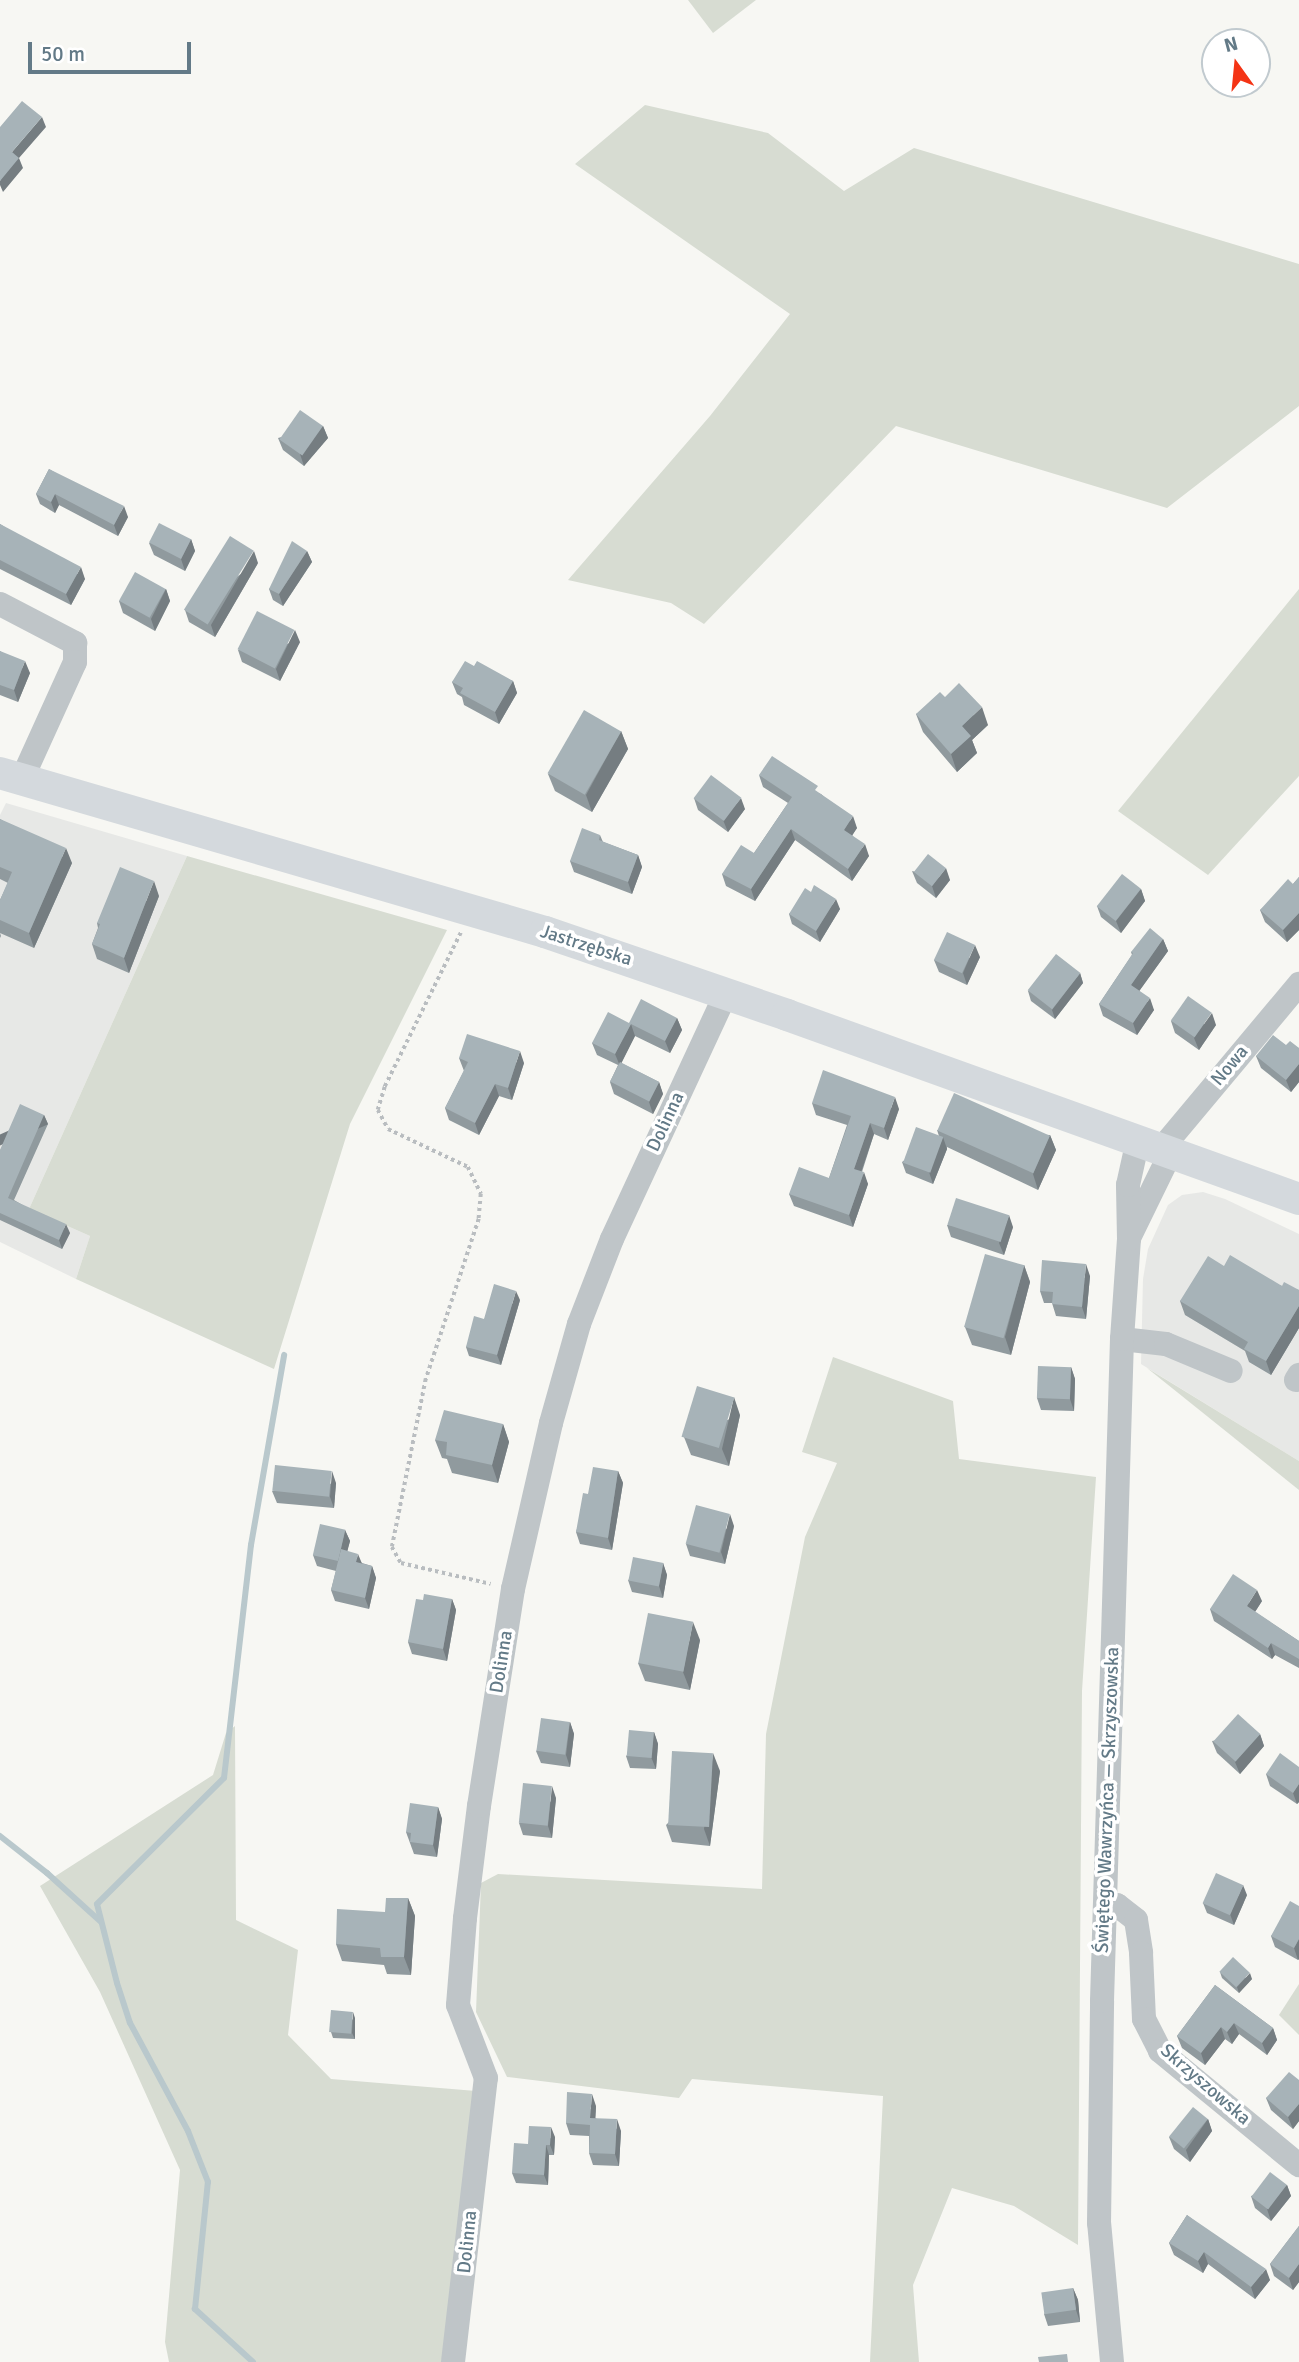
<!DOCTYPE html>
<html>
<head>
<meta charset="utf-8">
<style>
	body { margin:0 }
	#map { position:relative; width:1299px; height:2362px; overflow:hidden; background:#f7f7f3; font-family:Signika,sans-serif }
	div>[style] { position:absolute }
	.built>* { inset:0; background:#e7e8e6 }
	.green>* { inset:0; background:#d7dcd2 }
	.stream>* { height:6px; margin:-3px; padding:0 3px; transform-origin:3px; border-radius:3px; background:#b9c8cc }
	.path>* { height:3.5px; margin-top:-1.75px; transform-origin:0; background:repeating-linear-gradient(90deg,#b9bdc0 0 3.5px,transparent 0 7px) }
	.minor>* { height:24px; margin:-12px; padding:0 12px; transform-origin:12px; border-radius:12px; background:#bfc5c8 }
	.major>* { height:32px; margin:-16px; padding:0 16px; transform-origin:16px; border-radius:16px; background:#d4d9dd }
	.wall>* { inset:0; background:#909a9e }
	.shaded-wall>* { inset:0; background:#757d81; transform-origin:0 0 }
	.building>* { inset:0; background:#a7b3b8; transform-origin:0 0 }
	span { translate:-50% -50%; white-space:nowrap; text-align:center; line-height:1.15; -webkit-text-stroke:7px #fff; paint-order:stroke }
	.street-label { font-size:19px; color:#637a87 }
	.north { position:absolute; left:1201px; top:28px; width:70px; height:70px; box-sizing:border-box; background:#fff; border:2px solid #c1cacf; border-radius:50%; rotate:345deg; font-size:19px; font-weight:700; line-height:28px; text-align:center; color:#637a87 }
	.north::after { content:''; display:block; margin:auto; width:24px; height:32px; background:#f43415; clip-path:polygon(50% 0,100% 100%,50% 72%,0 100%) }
	.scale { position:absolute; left:28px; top:42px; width:163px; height:32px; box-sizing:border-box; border:4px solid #637a87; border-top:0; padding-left:9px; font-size:21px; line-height:24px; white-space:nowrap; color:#637a87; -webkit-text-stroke:5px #fff; paint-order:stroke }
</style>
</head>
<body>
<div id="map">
	<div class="built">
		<div style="clip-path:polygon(6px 803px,187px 856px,29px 1209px,90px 1236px,76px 1279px,0 1242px,0 815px)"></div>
		<div style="clip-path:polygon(1203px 1192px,1225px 1199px,1299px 1234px,1299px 1461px,1141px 1364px,1143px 1279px,1148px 1249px,1168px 1205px,1182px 1195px)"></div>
	</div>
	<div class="green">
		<div style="clip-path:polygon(688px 0,756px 0,713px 33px)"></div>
		<div style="clip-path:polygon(645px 105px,768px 133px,844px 191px,914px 148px,1299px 264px,1299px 406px,1167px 508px,896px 426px,704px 624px,671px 603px,568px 580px,710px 416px,790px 314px,575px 164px)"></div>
		<div style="clip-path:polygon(1299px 589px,1299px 776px,1208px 875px,1118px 811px)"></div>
		<div style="clip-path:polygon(187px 856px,447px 930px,350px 1124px,274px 1369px,76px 1279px,90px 1236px,29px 1209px)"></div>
		<div style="clip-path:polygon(833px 1357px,953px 1401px,959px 1459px,1096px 1477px,1082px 1691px,1078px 2245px,1014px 2206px,952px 2188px,913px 2285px,919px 2362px,870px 2362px,883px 2096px,692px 2079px,679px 2098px,507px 2077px,476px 2012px,481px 1883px,498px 1874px,762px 1889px,766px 1734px,805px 1537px,837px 1463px,802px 1452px)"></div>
		<div style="clip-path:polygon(1147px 1368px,1299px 1461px,1299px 1490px)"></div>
		<div style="clip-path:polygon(235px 1726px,236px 1920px,298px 1950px,288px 2035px,331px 2079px,476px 2091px,452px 2319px,441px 2362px,169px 2362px,165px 2342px,180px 2170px,100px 1992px,40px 1886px,213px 1775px,226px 1733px)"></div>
		<div style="clip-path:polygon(1299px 1984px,1299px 2035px,1279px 2015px)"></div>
	</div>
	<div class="stream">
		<div style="left:0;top:1836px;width:60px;rotate:38.2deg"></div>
		<div style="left:47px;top:1873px;width:72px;rotate:42.2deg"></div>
		<div style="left:253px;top:2362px;width:79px;rotate:-137.6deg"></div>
		<div style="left:195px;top:2309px;width:128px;rotate:-84.2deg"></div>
		<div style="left:208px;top:2182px;width:55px;rotate:-111.4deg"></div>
		<div style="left:188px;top:2131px;width:123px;rotate:-118.2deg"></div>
		<div style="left:130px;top:2023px;width:42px;rotate:-108deg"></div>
		<div style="left:117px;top:1983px;width:81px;rotate:-104.2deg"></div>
		<div style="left:97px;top:1904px;width:179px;rotate:-44.8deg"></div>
		<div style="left:224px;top:1778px;width:235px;rotate:-83.4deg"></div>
		<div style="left:251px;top:1545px;width:193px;rotate:-80.1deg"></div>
	</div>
	<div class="path">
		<div style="left:461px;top:933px;width:172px;rotate:116.3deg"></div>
		<div style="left:385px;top:1087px;width:24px;rotate:107deg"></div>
		<div style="left:378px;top:1110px;width:21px;rotate:62deg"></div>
		<div style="left:388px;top:1129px;width:89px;rotate:25.4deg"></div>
		<div style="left:468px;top:1167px;width:30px;rotate:64deg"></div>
		<div style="left:481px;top:1194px;width:25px;rotate:95deg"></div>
		<div style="left:479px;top:1219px;width:169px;rotate:108.3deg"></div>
		<div style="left:426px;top:1379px;width:171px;rotate:101.4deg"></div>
		<div style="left:392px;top:1547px;width:18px;rotate:61deg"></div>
		<div style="left:401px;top:1563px;width:92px;rotate:13.1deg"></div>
	</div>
	<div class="minor">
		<div style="left:0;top:604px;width:85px;rotate:27.5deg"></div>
		<div style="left:75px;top:643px;width:19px;rotate:90deg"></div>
		<div style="left:75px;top:662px;width:128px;rotate:114.4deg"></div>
		<div style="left:1162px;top:1148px;width:214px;rotate:-50.1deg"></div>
		<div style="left:1129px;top:1238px;width:96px;rotate:-64deg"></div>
		<div style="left:1122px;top:1339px;width:44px;rotate:6.5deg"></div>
		<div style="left:1166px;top:1344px;width:70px;rotate:22.6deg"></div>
		<div style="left:1296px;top:1380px;width:6px;rotate:-59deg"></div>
		<div style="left:1105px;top:1906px;width:12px;rotate:-5deg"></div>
		<div style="left:1117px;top:1905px;width:24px;rotate:38deg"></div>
		<div style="left:1136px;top:1920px;width:33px;rotate:81deg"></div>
		<div style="left:1141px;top:1953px;width:66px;rotate:87.4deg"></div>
		<div style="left:1144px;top:2019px;width:36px;rotate:63deg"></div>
		<div style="left:1160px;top:2051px;width:180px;rotate:39.4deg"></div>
		<div style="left:453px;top:2362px;width:286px;rotate:-83.4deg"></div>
		<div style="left:486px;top:2078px;width:78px;rotate:-111deg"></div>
		<div style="left:458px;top:2005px;width:87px;rotate:-85.4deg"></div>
		<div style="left:465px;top:1918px;width:113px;rotate:-82.9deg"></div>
		<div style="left:479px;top:1806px;width:220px;rotate:-81.1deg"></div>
		<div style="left:513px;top:1589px;width:170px;rotate:-77.1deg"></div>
		<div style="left:551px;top:1423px;width:103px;rotate:-74.2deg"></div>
		<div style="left:579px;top:1324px;width:91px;rotate:-68.8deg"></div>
		<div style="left:612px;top:1239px;width:271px;rotate:-65.1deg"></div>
		<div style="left:1112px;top:2362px;width:140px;rotate:-95.3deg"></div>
		<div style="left:1099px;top:2223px;width:222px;rotate:-89.2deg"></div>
		<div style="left:1102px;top:2001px;width:662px;rotate:-88.27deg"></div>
		<div style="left:1122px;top:1339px;width:100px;rotate:-86deg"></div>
		<div style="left:1129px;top:1239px;width:54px;rotate:-91.1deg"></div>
		<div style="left:1128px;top:1185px;width:46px;rotate:-77.5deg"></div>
	</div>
	<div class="major">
		<div style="left:0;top:773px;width:568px;rotate:16.26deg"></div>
		<div style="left:545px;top:932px;width:256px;rotate:18.9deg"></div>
		<div style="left:787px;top:1015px;width:544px;rotate:19.77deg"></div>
	</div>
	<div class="wall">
		<div style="clip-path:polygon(323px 426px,328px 438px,304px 466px,283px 450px,278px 438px)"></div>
		<div style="clip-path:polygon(49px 469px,128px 517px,118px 536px,59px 505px,55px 513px,40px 504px,36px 494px)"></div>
		<div style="clip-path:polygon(0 524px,85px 579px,71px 605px,0 569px)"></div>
		<div style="clip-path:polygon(191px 539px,195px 551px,185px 571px,154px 555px,149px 543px)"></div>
		<div style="clip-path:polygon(307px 551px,312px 562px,283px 606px,273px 600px,269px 589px)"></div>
		<div style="clip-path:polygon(258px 563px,215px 637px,189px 622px,185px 610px)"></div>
		<div style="clip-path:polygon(166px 589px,170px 601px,155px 631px,123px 613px,119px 601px)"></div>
		<div style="clip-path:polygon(300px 642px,280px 681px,242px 662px,238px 650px)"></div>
		<div style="clip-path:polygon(0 651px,30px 673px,18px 702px,0 695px)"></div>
		<div style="clip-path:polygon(474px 666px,513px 681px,517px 693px,499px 724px,464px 705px,462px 697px,457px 694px,452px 682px)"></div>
		<div style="clip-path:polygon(945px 697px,988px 725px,972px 740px,977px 753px,957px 772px,923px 732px,916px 714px)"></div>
		<div style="clip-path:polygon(621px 731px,628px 749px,592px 812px,555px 791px,548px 774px)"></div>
		<div style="clip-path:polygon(759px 775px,821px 794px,857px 828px,852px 835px,869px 856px,852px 881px,795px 840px,755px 901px,726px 886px,722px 874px,754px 853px,788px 803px,763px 787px)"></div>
		<div style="clip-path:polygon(694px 798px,745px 809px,728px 832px,698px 810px)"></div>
		<div style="clip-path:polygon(0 819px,72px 863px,34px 948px,0 933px,1px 936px,0 938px,0 900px,8px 883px,0 879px)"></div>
		<div style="clip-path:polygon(600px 835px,603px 842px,638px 855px,642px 867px,632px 894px,574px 872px,570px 861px)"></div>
		<div style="clip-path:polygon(912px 871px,950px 880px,936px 898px,917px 883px)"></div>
		<div style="clip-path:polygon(1299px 877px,1299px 930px,1287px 942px,1265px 922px,1260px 910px,1293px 884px)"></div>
		<div style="clip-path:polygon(1141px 889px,1145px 901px,1121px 933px,1101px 917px,1097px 906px)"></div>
		<div style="clip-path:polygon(811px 892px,840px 909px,820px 942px,792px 924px,789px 914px)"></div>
		<div style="clip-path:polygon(159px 896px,129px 973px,97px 959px,92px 944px,98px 928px,97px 923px)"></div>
		<div style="clip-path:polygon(1163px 939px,1168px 951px,1139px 991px,1154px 1010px,1137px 1035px,1103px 1016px,1099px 1004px,1132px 955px,1131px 952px)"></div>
		<div style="clip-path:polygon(980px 957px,967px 985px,939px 972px,934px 960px)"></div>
		<div style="clip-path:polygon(1080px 973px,1083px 983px,1055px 1019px,1031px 1001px,1028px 991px)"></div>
		<div style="clip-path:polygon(677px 1018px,682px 1030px,670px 1053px,635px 1036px,621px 1063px,659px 1082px,663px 1094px,653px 1114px,614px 1094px,610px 1082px,618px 1065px,597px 1055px,592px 1043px,629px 1023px)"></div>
		<div style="clip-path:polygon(1171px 1021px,1216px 1025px,1199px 1050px,1175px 1033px)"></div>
		<div style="clip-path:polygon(1286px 1045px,1299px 1048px,1299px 1082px,1291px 1092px,1261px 1068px,1256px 1056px)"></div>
		<div style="clip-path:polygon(459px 1058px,524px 1063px,512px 1100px,499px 1096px,479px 1135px,449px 1120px,445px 1108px,464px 1071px)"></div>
		<div style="clip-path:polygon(812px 1103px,899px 1109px,888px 1140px,874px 1134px,862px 1172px,868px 1184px,853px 1227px,794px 1206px,789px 1194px,829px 1178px,847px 1125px,816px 1115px)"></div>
		<div style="clip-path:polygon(44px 1115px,48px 1124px,14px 1200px,70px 1233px,62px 1249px,0 1220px,0 1150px)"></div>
		<div style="clip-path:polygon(937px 1130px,1050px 1135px,1056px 1150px,1038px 1190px,947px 1147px,947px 1149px,933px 1184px,906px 1173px,902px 1162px,939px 1136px)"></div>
		<div style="clip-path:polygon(947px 1225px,1013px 1227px,1004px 1255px,951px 1237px)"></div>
		<div style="clip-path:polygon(1024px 1265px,1030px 1282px,1011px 1355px,972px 1345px,965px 1327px)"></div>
		<div style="clip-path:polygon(1224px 1266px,1282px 1286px,1299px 1290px,1299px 1328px,1271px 1375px,1249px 1362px,1245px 1351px,1185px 1315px,1180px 1301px)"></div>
		<div style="clip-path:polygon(1090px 1276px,1086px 1319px,1056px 1316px,1052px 1303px,1044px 1303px,1040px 1291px)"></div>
		<div style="clip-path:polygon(520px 1300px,501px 1365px,469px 1356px,466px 1347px,484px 1319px)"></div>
		<div style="clip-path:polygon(1071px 1367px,1075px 1379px,1074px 1411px,1041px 1410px,1037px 1398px)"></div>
		<div style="clip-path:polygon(740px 1415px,729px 1466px,691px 1455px,684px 1437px)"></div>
		<div style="clip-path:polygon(503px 1424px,509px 1442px,498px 1483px,452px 1473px,447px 1459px,442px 1458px,435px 1440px)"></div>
		<div style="clip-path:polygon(618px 1471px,623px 1483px,612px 1550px,580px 1544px,576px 1532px,588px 1494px)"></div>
		<div style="clip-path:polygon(336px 1483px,334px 1508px,277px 1503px,272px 1491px)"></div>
		<div style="clip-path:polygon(734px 1526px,725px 1564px,690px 1556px,686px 1544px)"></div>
		<div style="clip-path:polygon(345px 1530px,350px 1541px,347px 1551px,362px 1563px,372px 1566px,376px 1578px,369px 1609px,335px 1601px,331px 1590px,336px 1571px,317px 1566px,313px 1555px)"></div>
		<div style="clip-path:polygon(663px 1563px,667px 1575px,663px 1598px,632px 1592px,628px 1580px)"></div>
		<div style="clip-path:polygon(452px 1599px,456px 1610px,447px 1661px,412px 1654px,408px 1642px,423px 1600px)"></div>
		<div style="clip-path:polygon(1262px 1601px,1255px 1612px,1299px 1641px,1299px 1668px,1275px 1655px,1272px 1659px,1214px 1621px,1210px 1609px)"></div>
		<div style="clip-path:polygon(700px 1640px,690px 1690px,645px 1681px,638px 1663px)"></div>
		<div style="clip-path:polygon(570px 1722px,574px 1734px,570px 1767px,541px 1763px,536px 1751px)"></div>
		<div style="clip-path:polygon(654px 1732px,658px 1744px,656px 1769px,630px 1768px,626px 1756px)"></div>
		<div style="clip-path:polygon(1260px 1734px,1264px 1746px,1240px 1774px,1217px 1753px,1212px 1741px)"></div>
		<div style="clip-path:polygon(1299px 1767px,1299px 1802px,1297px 1804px,1270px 1786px,1266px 1774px)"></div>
		<div style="clip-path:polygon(720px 1771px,710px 1846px,672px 1842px,666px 1825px)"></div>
		<div style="clip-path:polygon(556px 1798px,552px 1838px,523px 1835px,519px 1823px)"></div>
		<div style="clip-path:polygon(438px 1807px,442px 1819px,437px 1857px,414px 1854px,406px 1832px)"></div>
		<div style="clip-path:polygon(1247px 1895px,1234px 1925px,1207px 1913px,1203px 1903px)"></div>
		<div style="clip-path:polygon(408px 1898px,415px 1916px,411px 1975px,387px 1974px,384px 1965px,342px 1961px,336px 1944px,385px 1912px)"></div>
		<div style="clip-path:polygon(1299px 1906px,1299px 1959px,1298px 1960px,1275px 1947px,1271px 1936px)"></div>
		<div style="clip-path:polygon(1220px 1972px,1252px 1979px,1239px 1993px,1222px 1978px)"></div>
		<div style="clip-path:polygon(1215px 1985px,1273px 2028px,1277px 2040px,1267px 2055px,1239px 2034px,1232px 2044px,1225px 2039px,1205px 2065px,1182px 2048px,1177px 2036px)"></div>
		<div style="clip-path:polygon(355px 2018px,355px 2039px,333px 2038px,331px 2032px)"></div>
		<div style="clip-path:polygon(1299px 2080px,1299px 2121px,1293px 2129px,1271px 2110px,1266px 2098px)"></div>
		<div style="clip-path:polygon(596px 2106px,595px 2118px,621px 2131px,619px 2166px,593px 2165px,589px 2153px,589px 2136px,570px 2135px,566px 2123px)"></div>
		<div style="clip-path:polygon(1208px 2119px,1212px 2131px,1190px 2162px,1174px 2149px,1169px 2137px)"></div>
		<div style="clip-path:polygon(555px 2137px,554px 2155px,549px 2155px,548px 2185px,516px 2183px,512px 2173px,528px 2144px)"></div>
		<div style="clip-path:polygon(1287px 2185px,1291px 2196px,1271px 2221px,1255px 2208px,1251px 2196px)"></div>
		<div style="clip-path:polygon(1187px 2215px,1270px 2280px,1255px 2299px,1208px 2264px,1203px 2273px,1174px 2255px,1169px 2243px)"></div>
		<div style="clip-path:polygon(1299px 2226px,1299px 2282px,1293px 2290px,1274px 2276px,1270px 2264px)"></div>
		<div style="clip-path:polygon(1073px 2288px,1078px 2300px,1080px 2322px,1048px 2326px,1044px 2314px)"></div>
	</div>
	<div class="shaded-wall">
		<div style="clip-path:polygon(42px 117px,46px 127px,19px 158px,23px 168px,3px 192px,0 185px,0 181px,12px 152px)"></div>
		<div style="clip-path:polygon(323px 426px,328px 438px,304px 466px,300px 454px)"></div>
		<div style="clip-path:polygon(55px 494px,59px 505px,55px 513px,51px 502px)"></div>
		<div style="clip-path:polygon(124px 506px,128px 517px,118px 536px,114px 525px)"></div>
		<div style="clip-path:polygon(191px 539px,195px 551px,185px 571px,181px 559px)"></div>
		<div style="clip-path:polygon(254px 551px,258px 563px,215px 637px,211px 625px)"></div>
		<div style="clip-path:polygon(307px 551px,312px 562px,283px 606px,279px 594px)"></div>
		<div style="clip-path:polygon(81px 567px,85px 579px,71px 605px,66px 594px)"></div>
		<div style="clip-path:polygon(166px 589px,170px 601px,155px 631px,151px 619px)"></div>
		<div style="clip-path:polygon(295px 630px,300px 642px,280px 681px,276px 669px)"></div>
		<div style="clip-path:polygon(25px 661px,30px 673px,18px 702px,14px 690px)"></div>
		<div style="clip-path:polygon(513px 681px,517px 693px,499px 724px,495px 712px)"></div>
		<div style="clip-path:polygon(982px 707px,988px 725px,972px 740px,977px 753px,957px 772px,951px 754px,962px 726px)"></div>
		<div style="clip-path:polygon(621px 731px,628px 749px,592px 812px,586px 795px)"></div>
		<div style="clip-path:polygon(741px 798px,745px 809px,728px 832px,723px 820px)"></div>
		<div style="clip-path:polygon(853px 816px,857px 828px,848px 842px,844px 830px)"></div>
		<div style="clip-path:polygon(791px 829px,795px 840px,755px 901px,751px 889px)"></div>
		<div style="clip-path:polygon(865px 844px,869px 856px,852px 881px,848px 869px)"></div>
		<div style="clip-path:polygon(66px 848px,72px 863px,34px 948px,29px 933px)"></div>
		<div style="clip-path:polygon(638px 855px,642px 867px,632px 894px,628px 882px)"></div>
		<div style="clip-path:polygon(946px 868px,950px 880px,936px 898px,932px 886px)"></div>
		<div style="clip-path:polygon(154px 881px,159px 896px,129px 973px,124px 958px)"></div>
		<div style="clip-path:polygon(1141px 889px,1145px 901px,1121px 933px,1116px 921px)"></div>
		<div style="clip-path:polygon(836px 899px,840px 909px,820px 942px,816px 931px)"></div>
		<div style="clip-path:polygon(1299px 913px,1299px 930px,1287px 942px,1283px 930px)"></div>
		<div style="clip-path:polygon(1163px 939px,1168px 951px,1135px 997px,1131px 985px)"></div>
		<div style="clip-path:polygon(975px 945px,980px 957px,967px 985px,963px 973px)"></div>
		<div style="clip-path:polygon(1080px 973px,1083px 983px,1055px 1019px,1052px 1010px)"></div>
		<div style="clip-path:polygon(1150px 998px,1154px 1010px,1137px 1035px,1133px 1023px)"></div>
		<div style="clip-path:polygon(1212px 1013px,1216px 1025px,1199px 1050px,1194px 1038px)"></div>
		<div style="clip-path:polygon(677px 1018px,682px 1030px,670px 1053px,665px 1041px)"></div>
		<div style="clip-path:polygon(631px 1024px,635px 1036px,620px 1066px,615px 1054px)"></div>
		<div style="clip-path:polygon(520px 1051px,524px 1063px,512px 1100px,508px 1088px)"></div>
		<div style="clip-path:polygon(1299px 1064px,1299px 1082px,1291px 1092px,1286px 1080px)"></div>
		<div style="clip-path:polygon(659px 1082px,663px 1094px,653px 1114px,649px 1102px)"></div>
		<div style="clip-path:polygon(495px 1084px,499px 1096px,479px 1135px,475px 1123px)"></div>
		<div style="clip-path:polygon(895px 1097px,899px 1109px,888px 1140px,884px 1128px)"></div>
		<div style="left:44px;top:1115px;width:10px;height:90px;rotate:66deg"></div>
		<div style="clip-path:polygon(870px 1123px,874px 1134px,858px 1181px,854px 1169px)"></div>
		<div style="clip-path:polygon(1050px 1135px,1056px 1150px,1038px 1190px,1033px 1174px)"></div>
		<div style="clip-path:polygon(943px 1137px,947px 1149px,933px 1184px,929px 1172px)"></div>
		<div style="clip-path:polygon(864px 1172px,868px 1184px,853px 1227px,849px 1215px)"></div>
		<div style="clip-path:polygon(1009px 1215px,1013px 1227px,1004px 1255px,999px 1243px)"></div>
		<div style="clip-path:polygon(66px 1224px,70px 1233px,62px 1249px,59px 1240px)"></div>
		<div style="clip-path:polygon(1086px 1264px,1090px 1276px,1086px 1319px,1082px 1307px)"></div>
		<div style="clip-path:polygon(1024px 1265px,1030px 1282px,1011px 1355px,1005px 1337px)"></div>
		<div style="clip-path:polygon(516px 1291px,520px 1300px,501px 1365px,497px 1355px)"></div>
		<div style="clip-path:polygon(1299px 1306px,1299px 1328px,1271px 1375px,1266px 1361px)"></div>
		<div style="clip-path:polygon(1071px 1367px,1075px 1379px,1074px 1411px,1070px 1399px)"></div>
		<div style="clip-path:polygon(734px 1397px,740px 1415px,729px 1466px,722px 1449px)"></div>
		<div style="clip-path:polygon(503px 1424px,509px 1442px,498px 1483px,492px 1465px)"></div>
		<div style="clip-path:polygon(332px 1471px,336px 1483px,334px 1508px,330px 1497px)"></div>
		<div style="clip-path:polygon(618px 1471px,623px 1483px,612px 1550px,608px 1538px)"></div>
		<div style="clip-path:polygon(730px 1514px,734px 1526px,725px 1564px,721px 1552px)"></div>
		<div style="clip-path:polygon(345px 1530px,350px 1541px,342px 1572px,338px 1561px)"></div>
		<div style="clip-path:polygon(358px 1554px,363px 1566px,356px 1562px)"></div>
		<div style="clip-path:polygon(663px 1563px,667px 1575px,663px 1598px,659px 1586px)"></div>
		<div style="clip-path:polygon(372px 1566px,376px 1578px,369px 1609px,365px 1598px)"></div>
		<div style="clip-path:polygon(1257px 1590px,1262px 1601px,1251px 1618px,1247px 1606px)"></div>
		<div style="clip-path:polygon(452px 1599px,456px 1610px,447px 1661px,443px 1649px)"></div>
		<div style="clip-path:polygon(693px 1622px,700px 1640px,690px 1690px,683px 1672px)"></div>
		<div style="clip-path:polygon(1271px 1643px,1275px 1655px,1272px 1659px,1268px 1648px)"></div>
		<div style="clip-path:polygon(570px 1722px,574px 1734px,570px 1767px,566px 1755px)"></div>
		<div style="clip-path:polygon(654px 1732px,658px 1744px,656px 1769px,651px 1757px)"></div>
		<div style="clip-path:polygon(1260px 1734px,1264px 1746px,1240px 1774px,1235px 1762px)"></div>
		<div style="clip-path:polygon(713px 1753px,720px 1771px,710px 1846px,704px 1829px)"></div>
		<div style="clip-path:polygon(1299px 1784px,1299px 1802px,1297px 1804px,1293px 1793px)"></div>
		<div style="clip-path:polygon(552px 1786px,556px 1798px,552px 1838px,548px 1826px)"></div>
		<div style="clip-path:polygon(438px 1807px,442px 1819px,437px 1857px,433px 1845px)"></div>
		<div style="clip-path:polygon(1243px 1885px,1247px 1895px,1234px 1925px,1230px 1914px)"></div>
		<div style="clip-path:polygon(408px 1898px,415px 1916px,411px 1975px,404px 1957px)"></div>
		<div style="clip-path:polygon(1299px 1939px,1299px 1959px,1298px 1960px,1294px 1948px)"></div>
		<div style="clip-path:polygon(1250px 1973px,1252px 1979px,1239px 1993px,1237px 1987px)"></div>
		<div style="clip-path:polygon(353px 2012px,355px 2018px,355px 2039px,352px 2033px)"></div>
		<div style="clip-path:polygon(1234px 2023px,1239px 2034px,1232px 2044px,1227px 2032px)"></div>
		<div style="clip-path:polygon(1221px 2027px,1225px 2039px,1205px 2065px,1201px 2053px)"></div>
		<div style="clip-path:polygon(1273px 2028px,1277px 2040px,1267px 2055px,1262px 2043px)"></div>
		<div style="clip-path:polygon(592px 2094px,596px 2106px,595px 2129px,590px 2118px)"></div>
		<div style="clip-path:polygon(1299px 2104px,1299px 2121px,1293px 2129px,1288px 2117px)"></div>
		<div style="clip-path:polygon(617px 2119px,621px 2131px,619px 2166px,615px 2154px)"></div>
		<div style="clip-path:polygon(1208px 2119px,1212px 2131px,1190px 2162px,1186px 2150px)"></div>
		<div style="clip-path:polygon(551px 2127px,555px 2137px,554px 2155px,550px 2145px)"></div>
		<div style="clip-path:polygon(546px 2145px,549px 2155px,548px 2185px,544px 2175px)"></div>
		<div style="clip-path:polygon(1287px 2185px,1291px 2196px,1271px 2221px,1267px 2209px)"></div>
		<div style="clip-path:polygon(1204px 2252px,1208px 2264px,1203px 2273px,1198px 2261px)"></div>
		<div style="clip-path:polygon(1299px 2264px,1299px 2282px,1293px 2290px,1289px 2278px)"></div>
		<div style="clip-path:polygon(1266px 2269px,1270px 2280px,1255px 2299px,1251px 2287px)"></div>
		<div style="clip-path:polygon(1073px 2288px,1078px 2300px,1080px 2322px,1076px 2310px)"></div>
	</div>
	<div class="building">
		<div style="clip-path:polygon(22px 101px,42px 117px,12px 152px,19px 158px,0 181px,0 127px)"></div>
		<div style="left:300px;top:410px;width:28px;height:36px;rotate:35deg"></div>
		<div style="clip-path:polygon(49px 469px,124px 506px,114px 525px,55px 494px,51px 502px,36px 494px)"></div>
		<div style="left:159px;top:523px;width:36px;height:22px;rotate:27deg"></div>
		<div style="clip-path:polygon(0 524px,81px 567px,66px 594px,0 560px)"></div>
		<div style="left:230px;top:536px;width:28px;height:87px;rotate:32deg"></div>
		<div style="clip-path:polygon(292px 541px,307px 551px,279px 594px,269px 589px)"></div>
		<div style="left:135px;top:572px;width:35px;height:33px;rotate:29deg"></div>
		<div style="left:257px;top:611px;width:42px;height:43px;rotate:27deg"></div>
		<div style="clip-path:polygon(0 651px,25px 661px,14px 690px,0 685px)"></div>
		<div style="clip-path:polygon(465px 661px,474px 666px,477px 661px,513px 681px,495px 712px,460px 693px,463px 688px,452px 682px)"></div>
		<div style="clip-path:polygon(959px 683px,982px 707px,962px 726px,971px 736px,951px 754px,916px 714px,940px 692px,945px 697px)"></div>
		<div style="left:584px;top:710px;width:43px;height:73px;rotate:30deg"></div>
		<div style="clip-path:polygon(772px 756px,818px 786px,815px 790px,853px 816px,844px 830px,865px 844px,848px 869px,791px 829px,751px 889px,722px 874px,741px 845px,754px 853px,792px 797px,759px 775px)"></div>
		<div style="left:711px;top:775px;width:38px;height:29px;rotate:37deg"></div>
		<div style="clip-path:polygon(0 819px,66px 848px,29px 933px,0 920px,0 900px,12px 872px,0 867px)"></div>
		<div style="clip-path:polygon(582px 828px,600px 835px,599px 840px,638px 855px,628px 882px,570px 861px)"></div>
		<div style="left:928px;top:854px;width:23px;height:23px;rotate:38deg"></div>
		<div style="clip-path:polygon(120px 867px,154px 881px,124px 958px,92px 944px,100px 924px,97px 923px)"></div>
		<div style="left:1122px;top:874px;width:24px;height:41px;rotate:38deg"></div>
		<div style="clip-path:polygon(1299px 877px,1299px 913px,1283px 930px,1260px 910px,1288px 879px,1293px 884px)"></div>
		<div style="clip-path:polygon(814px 885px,836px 899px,816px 931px,789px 914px,805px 888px,811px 892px)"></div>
		<div style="clip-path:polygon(1150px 928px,1163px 939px,1131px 985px,1150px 998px,1133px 1023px,1099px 1004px,1133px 953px,1131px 952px)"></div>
		<div style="left:947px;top:932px;width:31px;height:31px;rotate:25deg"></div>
		<div style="left:1056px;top:954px;width:31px;height:46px;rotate:38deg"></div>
		<div style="left:1188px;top:996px;width:29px;height:30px;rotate:35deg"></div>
		<div style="clip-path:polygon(641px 999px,677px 1018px,665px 1041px,631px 1024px,615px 1054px,592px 1043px,608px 1012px,629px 1023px)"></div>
		<div style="clip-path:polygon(467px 1034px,520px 1051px,508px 1088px,495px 1084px,475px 1123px,445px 1108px,468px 1062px,459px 1058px)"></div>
		<div style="clip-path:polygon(1273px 1035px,1286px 1045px,1290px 1041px,1299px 1048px,1299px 1064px,1286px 1080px,1256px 1056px)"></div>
		<div style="left:620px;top:1062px;width:44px;height:22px;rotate:27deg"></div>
		<div style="clip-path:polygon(823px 1070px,895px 1097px,884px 1128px,870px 1123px,854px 1169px,864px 1172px,849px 1215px,789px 1194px,799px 1167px,829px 1178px,851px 1116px,812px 1103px)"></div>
		<div style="left:954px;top:1093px;width:105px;height:41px;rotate:24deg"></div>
		<div style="clip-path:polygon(20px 1104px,44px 1115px,8px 1198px,66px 1224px,59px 1240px,0 1213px,0 1150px)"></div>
		<div style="left:916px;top:1127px;width:29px;height:38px;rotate:20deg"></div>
		<div style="left:956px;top:1198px;width:56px;height:28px;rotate:18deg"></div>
		<div style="left:985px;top:1254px;width:41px;height:76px;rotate:16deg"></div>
		<div style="clip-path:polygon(1230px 1255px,1282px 1286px,1284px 1282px,1299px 1290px,1299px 1306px,1266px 1361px,1244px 1349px,1248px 1342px,1180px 1301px,1208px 1256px,1224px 1266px)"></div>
		<div style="clip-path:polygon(1042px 1260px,1086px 1264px,1082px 1307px,1052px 1304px,1053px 1292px,1040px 1291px)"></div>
		<div style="clip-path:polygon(494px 1284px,516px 1291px,497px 1355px,466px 1347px,474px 1316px,484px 1319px)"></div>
		<div style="left:1038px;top:1366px;width:33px;height:32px;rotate:2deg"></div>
		<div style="left:697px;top:1386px;width:39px;height:53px;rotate:17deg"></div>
		<div style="clip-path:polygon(444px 1410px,503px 1424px,492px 1465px,446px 1455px,447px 1442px,435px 1440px)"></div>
		<div style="left:275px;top:1465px;width:57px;height:26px;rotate:6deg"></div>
		<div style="clip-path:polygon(593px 1467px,618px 1471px,608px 1538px,576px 1532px,583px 1493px,588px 1494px)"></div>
		<div style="left:696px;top:1505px;width:35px;height:40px;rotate:15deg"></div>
		<div style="left:320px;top:1524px;width:26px;height:32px;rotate:13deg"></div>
		<div style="clip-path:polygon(341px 1549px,358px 1554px,356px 1562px,372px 1566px,365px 1598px,331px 1590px)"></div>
		<div style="left:633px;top:1557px;width:31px;height:24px;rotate:11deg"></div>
		<div style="clip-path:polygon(1233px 1574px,1257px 1590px,1247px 1606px,1299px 1641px,1299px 1659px,1271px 1643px,1268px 1648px,1210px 1609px)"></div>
		<div style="clip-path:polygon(424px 1594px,452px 1599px,443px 1649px,408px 1642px,416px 1599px,423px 1600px)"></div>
		<div style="left:648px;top:1613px;width:46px;height:51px;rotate:11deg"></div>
		<div style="left:1238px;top:1714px;width:30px;height:37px;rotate:42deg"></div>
		<div style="left:541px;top:1718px;width:29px;height:33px;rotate:8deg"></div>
		<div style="left:629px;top:1730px;width:25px;height:26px;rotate:5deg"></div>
		<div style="left:672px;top:1751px;width:41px;height:74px;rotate:3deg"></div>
		<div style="clip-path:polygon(1280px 1753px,1299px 1767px,1299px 1784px,1293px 1793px,1266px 1774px)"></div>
		<div style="left:523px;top:1783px;width:29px;height:40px;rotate:6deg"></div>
		<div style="clip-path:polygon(410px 1803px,438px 1807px,433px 1845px,410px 1842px,411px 1833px,406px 1832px)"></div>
		<div style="left:1216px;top:1873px;width:30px;height:33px;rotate:24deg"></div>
		<div style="clip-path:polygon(386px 1898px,408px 1898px,404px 1957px,381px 1957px,380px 1948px,336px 1944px,337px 1909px,385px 1912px)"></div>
		<div style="clip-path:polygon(1290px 1901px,1299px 1906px,1299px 1939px,1294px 1948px,1271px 1936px)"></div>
		<div style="left:1233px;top:1957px;width:23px;height:20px;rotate:43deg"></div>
		<div style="clip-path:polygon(1215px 1985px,1273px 2028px,1262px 2043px,1234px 2023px,1227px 2032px,1221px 2027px,1201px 2053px,1177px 2036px)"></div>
		<div style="left:331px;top:2010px;width:22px;height:22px;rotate:5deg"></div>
		<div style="clip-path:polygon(1289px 2072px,1299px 2080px,1299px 2104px,1288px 2117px,1266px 2098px)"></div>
		<div style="clip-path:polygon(567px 2092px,592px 2094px,590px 2118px,617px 2119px,615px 2154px,589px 2153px,590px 2125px,566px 2123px)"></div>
		<div style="left:1193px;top:2107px;width:19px;height:38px;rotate:39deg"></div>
		<div style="clip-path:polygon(529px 2126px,551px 2127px,550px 2145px,546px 2145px,544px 2175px,512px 2173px,514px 2143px,528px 2144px)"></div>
		<div style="left:1270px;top:2172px;width:21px;height:31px;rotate:37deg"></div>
		<div style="clip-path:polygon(1187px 2215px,1266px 2269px,1251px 2287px,1204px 2252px,1198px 2261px,1169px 2243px)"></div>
		<div style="clip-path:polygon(1299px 2226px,1299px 2264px,1289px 2278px,1270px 2264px)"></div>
		<div style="left:1073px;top:2288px;width:22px;height:32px;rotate:82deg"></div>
		<div style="clip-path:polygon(1067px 2354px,1068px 2362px,1039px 2362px,1038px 2357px)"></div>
	</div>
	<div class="street-label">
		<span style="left:586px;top:946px;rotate:18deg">Jastrzębska</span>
		<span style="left:1230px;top:1066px;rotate:-50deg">Nowa</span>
		<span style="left:666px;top:1122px;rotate:-65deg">Dolinna</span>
		<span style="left:502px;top:1662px;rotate:-81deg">Dolinna</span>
		<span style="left:1108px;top:1800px;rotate:-88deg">Świętego Wawrzyńca — Skrzyszowska</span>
		<span style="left:1205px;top:2085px;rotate:41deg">Skrzyszowska</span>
		<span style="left:468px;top:2242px;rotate:-84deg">Dolinna</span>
	</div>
	<div class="north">N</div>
	<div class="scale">50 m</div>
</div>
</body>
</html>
